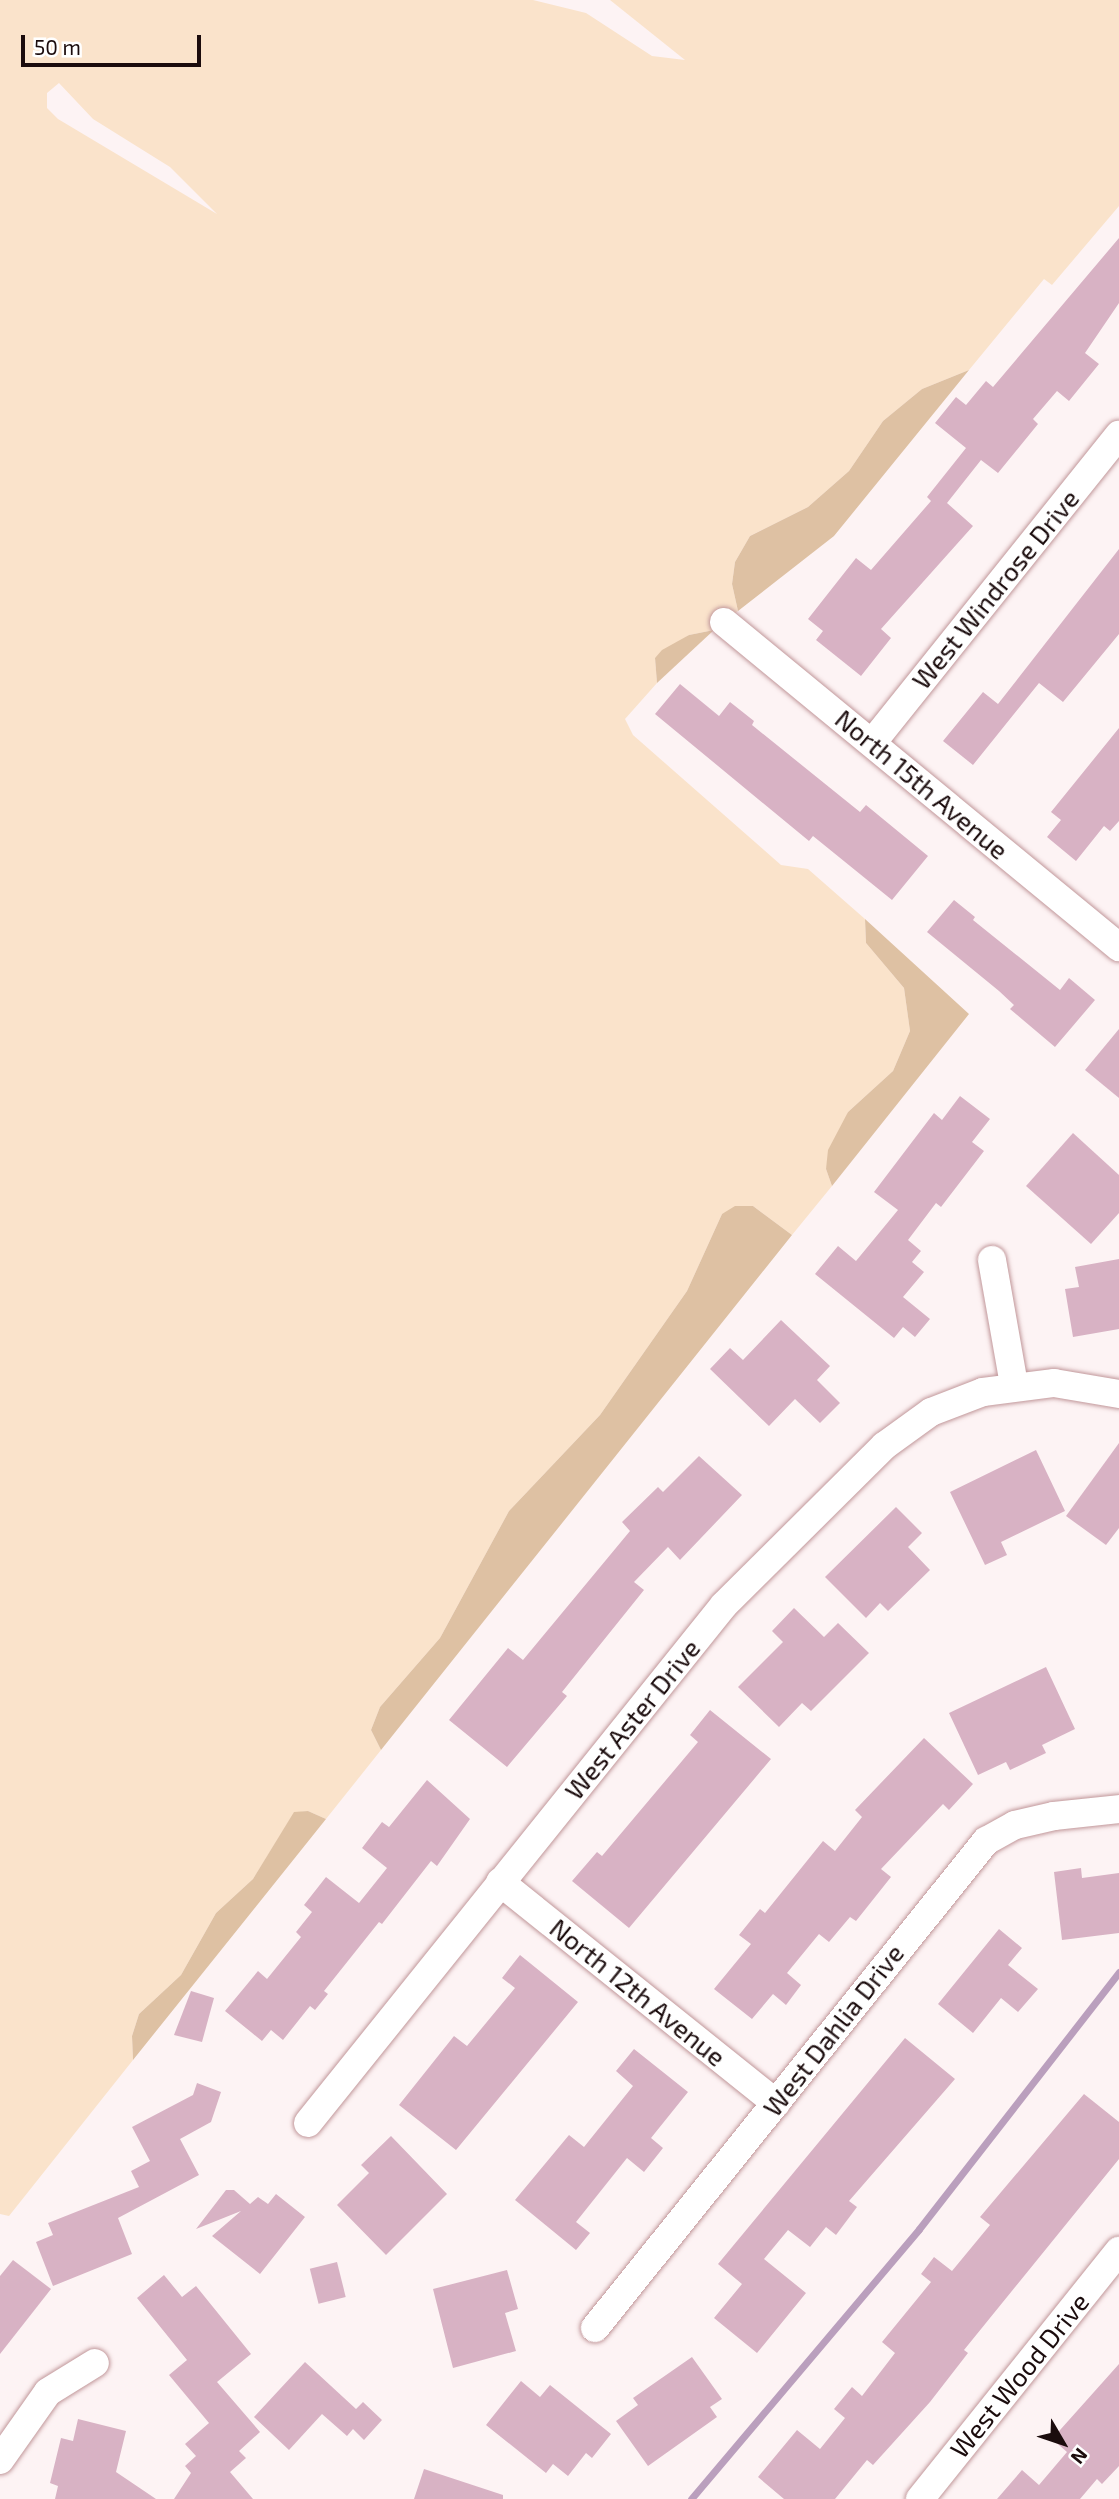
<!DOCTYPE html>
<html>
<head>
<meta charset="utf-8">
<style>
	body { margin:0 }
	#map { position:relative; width:1119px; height:2499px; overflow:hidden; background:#fdf3f4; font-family:"Exo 2",sans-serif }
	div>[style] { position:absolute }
	.green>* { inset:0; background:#fae3cb }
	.forest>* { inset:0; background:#dec1a3 }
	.stream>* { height:7px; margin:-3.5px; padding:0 3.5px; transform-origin:3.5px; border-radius:3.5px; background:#ba9fbd }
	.building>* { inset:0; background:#d8b2c4; transform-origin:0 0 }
	.roads { filter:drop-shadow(0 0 2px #c1979a) drop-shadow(0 0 2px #c1979a) }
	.minor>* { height:28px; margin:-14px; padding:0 14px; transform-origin:14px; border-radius:14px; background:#fff }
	span { translate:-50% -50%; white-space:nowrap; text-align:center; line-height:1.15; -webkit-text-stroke:5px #fff; paint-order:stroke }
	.street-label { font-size:26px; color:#1b0c0d }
	.north { position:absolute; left:1028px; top:2408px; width:70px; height:70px; -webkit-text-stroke:5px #fff; paint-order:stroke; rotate:129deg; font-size:19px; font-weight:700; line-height:28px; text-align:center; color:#1b0c0d }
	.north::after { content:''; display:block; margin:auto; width:24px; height:32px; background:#1b0c0d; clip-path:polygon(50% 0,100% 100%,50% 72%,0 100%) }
	.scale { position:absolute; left:21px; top:35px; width:180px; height:32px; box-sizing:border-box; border:4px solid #1b0c0d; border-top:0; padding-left:9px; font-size:21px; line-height:24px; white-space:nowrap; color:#1b0c0d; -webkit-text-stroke:5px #fff; paint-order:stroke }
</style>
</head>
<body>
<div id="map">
	<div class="green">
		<div style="clip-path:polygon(evenodd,0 0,533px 0,586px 13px,652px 56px,685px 60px,610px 0,1119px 0,1119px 206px,1052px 285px,1044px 279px,969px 370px,922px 389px,883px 421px,849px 471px,808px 507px,750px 536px,735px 562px,732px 584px,738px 611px,714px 630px,689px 635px,655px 658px,657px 683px,625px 719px,633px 735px,781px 865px,808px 869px,865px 919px,866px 943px,904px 988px,910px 1031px,893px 1071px,848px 1112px,826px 1169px,832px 1186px,792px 1235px,753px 1206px,722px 1214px,687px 1291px,600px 1415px,509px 1511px,440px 1638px,380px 1707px,371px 1730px,381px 1750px,326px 1819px,308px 1811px,294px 1813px,253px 1879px,216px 1913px,181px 1975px,139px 2014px,132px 2036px,133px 2060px,9px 2216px,0 2214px,0 0,59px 83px,93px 119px,170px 167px,217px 214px,58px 119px,47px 108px,47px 93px,59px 83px)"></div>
	</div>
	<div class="forest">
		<div style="clip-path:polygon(969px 370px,834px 536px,738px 611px,732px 584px,735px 562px,750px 536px,808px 507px,849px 471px,883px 421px,922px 389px)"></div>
		<div style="clip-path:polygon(714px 630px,657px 683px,655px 658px,662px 650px,689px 635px)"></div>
		<div style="clip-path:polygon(865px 919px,969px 1014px,832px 1186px,826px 1169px,828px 1150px,848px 1112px,893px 1071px,910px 1031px,904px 988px,866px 943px)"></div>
		<div style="clip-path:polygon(735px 1206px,753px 1206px,792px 1235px,381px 1750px,371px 1730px,380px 1707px,440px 1638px,509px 1511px,600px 1415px,687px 1291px,722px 1214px)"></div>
		<div style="clip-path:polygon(308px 1811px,326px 1819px,133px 2060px,132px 2036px,139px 2014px,181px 1975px,216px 1913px,253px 1879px,294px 1812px)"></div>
	</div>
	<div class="stream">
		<div style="left:691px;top:2499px;width:353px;rotate:-49.8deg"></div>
		<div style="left:919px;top:2229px;width:326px;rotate:-52.1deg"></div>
	</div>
	<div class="building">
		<div style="clip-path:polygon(1119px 238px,1119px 303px,1085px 353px,1099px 364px,1069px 401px,1057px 391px,1033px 419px,1038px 424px,998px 473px,981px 460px,947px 503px,973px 526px,881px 629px,891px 638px,861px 676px,816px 640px,823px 631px,808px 619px,856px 558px,871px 570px,931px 501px,927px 497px,966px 448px,935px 423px,956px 397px,966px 405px,986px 381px,993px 387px)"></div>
		<div style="clip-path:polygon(1119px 549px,1119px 634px,1063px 702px,1039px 683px,973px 765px,943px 741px,983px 692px,998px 704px)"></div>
		<div style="clip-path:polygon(680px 684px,719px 716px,730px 702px,754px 721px,752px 725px,860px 812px,866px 805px,928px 856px,892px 900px,813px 836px,809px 841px,655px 714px)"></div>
		<div style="clip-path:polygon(1119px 728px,1119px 821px,1110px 831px,1104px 826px,1076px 861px,1047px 837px,1061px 820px,1051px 812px)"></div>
		<div style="clip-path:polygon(954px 900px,975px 917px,973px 920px,1060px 990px,1069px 978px,1095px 1000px,1055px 1047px,1010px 1009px,1014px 1005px,999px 991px,927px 932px)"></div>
		<div style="clip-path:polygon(1119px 1029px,1119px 1098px,1085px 1070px)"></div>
		<div style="clip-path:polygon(960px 1096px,990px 1119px,972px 1142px,984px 1151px,941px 1207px,936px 1203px,908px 1240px,921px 1251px,912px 1262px,924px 1272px,903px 1297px,930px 1319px,915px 1337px,903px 1327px,894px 1338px,815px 1274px,838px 1246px,856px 1261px,898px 1210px,874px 1192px,934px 1113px,942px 1120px)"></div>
		<div style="clip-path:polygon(1073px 1133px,1119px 1175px,1119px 1213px,1091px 1244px,1026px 1186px)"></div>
		<div style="clip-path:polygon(1119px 1259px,1119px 1329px,1073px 1337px,1065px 1289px,1079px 1287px,1075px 1267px)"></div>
		<div style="clip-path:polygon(781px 1320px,830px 1366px,817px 1380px,840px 1403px,820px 1423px,795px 1399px,769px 1426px,710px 1369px,730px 1348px,743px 1360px)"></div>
		<div style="clip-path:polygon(1119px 1443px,1119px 1528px,1106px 1545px,1066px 1516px)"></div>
		<div style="clip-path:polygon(1036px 1450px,1065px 1511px,1001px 1542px,1007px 1555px,985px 1565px,950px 1492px)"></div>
		<div style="clip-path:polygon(699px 1456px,742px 1495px,680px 1560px,668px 1547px,634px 1582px,644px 1590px,562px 1692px,567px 1696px,507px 1767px,449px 1720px,508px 1648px,523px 1660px,630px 1531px,622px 1522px,658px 1487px,663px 1492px)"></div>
		<div style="clip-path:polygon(896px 1507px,922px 1533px,908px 1547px,930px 1570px,888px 1611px,880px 1603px,866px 1618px,825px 1577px)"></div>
		<div style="clip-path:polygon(794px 1608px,824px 1637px,838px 1623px,869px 1653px,811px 1711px,802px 1703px,779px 1727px,738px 1687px,783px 1642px,772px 1631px)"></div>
		<div style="clip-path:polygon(1046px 1667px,1075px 1729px,1042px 1745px,1046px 1753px,1010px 1770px,1006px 1762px,978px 1775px,949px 1713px)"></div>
		<div style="clip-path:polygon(710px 1710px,771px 1759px,629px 1928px,572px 1881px,597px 1852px,602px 1856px,698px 1742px,690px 1735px)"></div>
		<div style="clip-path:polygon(924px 1738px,973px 1784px,949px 1810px,943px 1804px,881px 1869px,891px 1877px,856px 1921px,850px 1917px,829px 1942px,819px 1934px,787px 1973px,801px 1985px,786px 2005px,773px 1994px,752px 2019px,714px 1989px,751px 1944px,739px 1935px,760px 1909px,765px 1913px,823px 1841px,835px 1851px,862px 1817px,855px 1810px)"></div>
		<div style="clip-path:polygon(427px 1780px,470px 1819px,437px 1866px,431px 1861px,382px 1924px,379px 1922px,324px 1991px,328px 1994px,315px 2010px,310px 2006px,283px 2040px,271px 2030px,262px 2041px,225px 2011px,258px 1971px,267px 1979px,301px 1937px,296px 1932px,312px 1912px,304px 1905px,326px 1877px,359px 1903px,387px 1868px,362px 1848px,382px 1822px,389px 1827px)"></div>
		<div style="clip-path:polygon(1081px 1868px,1082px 1878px,1119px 1873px,1119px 1933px,1062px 1940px,1054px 1872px)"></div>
		<div style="clip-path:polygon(999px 1929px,1022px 1948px,1008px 1965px,1038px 1989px,1018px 2012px,1001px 1998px,973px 2033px,938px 2004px)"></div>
		<div style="clip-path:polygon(520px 1955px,578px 2002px,456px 2150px,399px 2105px,454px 2036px,467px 2046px,515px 1988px,502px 1978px)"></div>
		<div style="clip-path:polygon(191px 1991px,214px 1998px,202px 2042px,174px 2035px)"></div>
		<div style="clip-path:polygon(905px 2038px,955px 2079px,849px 2201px,857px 2207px,836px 2235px,826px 2227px,810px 2247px,788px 2230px,764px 2259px,806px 2293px,757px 2353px,714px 2318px,742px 2284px,718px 2264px)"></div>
		<div style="clip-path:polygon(634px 2049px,688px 2092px,651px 2138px,663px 2148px,644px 2172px,627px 2158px,576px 2222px,590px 2233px,576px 2250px,515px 2200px,569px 2135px,584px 2147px,633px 2086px,616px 2071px)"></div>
		<div style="clip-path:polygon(197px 2083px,221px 2092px,211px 2122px,180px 2139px,199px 2175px,118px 2218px,132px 2254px,53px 2286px,36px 2242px,53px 2235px,48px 2223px,139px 2187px,131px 2171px,150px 2161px,132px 2127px,193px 2095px)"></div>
		<div style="clip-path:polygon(1084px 2094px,1119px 2122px,1119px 2159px,964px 2350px,968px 2353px,930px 2402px,873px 2465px,867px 2460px,835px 2499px,784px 2499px,758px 2477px,797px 2430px,820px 2449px,845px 2418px,834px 2409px,852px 2387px,862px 2396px,895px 2353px,882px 2342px,931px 2282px,921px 2274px,934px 2257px,952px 2271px,990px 2225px,980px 2217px)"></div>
		<div style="clip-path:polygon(391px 2136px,447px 2194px,386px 2255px,337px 2205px,369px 2173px,361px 2165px)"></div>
		<div style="clip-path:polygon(226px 2190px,234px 2190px,250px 2204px,258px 2197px,268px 2204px,276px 2194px,305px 2217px,260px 2274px,212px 2236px,241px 2211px,196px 2229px)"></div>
		<div style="clip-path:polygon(13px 2260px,51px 2289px,0 2354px,0 2276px)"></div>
		<div style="left:337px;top:2262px;width:36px;height:28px;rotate:76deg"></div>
		<div style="clip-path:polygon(507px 2270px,518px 2309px,505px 2313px,516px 2351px,453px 2368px,433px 2289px)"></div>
		<div style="clip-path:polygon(164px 2275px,182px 2297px,196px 2286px,251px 2354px,217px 2382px,260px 2432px,239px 2451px,246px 2458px,230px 2472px,253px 2499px,174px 2499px,191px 2473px,185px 2466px,196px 2456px,185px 2444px,209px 2423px,169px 2375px,187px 2360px,137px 2298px)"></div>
		<div style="clip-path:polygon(692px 2357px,722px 2399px,710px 2407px,717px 2417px,648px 2466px,616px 2421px,638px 2405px,633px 2398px)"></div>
		<div style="clip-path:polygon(305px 2362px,356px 2409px,363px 2402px,382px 2420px,364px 2440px,353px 2429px,347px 2436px,322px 2414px,289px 2450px,254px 2417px)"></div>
		<div style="clip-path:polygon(1119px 2364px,1119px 2466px,1102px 2484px,1097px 2479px,1080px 2499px,997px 2499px,1022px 2470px,1039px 2485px,1067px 2452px,1052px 2439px)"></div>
		<div style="clip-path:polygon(521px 2381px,540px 2397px,550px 2385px,611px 2434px,592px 2458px,586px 2453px,568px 2476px,553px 2464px,546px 2473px,486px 2425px)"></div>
		<div style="clip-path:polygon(78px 2419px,126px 2431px,116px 2472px,156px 2499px,55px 2499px,58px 2486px,50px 2483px,61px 2438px,73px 2441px)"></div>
		<div style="clip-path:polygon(424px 2469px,503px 2495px,503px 2499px,414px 2499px)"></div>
	</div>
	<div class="roads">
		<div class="minor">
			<div style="left:724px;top:622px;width:512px;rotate:39.45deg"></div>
			<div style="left:872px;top:743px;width:395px;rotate:-51.3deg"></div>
			<div style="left:992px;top:1260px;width:127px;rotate:80deg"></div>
			<div style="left:500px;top:1882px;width:354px;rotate:38.7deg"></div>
			<div style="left:308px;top:2123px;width:664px;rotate:-51.23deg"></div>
			<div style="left:724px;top:1605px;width:226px;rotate:-44.8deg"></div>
			<div style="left:884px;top:1446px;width:58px;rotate:-35.9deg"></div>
			<div style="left:931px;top:1412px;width:56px;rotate:-21deg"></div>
			<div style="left:983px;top:1392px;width:72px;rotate:-7.2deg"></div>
			<div style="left:1054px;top:1383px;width:66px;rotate:9.6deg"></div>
			<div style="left:595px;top:2328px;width:625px;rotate:-51.24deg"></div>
			<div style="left:986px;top:1841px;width:33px;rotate:-29deg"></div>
			<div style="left:1015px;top:1825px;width:40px;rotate:-13deg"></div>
			<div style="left:1054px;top:1816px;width:65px;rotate:-6.1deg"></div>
			<div style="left:0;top:2460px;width:83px;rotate:-54.8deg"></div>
			<div style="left:48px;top:2392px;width:55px;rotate:-31.7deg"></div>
			<div style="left:920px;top:2499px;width:318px;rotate:-51.3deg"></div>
		</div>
	</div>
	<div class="street-label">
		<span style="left:995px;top:589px;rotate:-51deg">West Windrose Drive</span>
		<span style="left:922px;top:784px;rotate:40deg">North 15th Avenue</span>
		<span style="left:632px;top:1719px;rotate:-51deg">West Aster Drive</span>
		<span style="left:638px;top:1992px;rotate:39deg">North 12th Avenue</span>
		<span style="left:833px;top:2030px;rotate:-52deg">West Dahlia Drive</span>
		<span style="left:1019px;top:2375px;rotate:-51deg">West Wood Drive</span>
	</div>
	<div class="north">N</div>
	<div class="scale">50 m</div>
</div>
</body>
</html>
